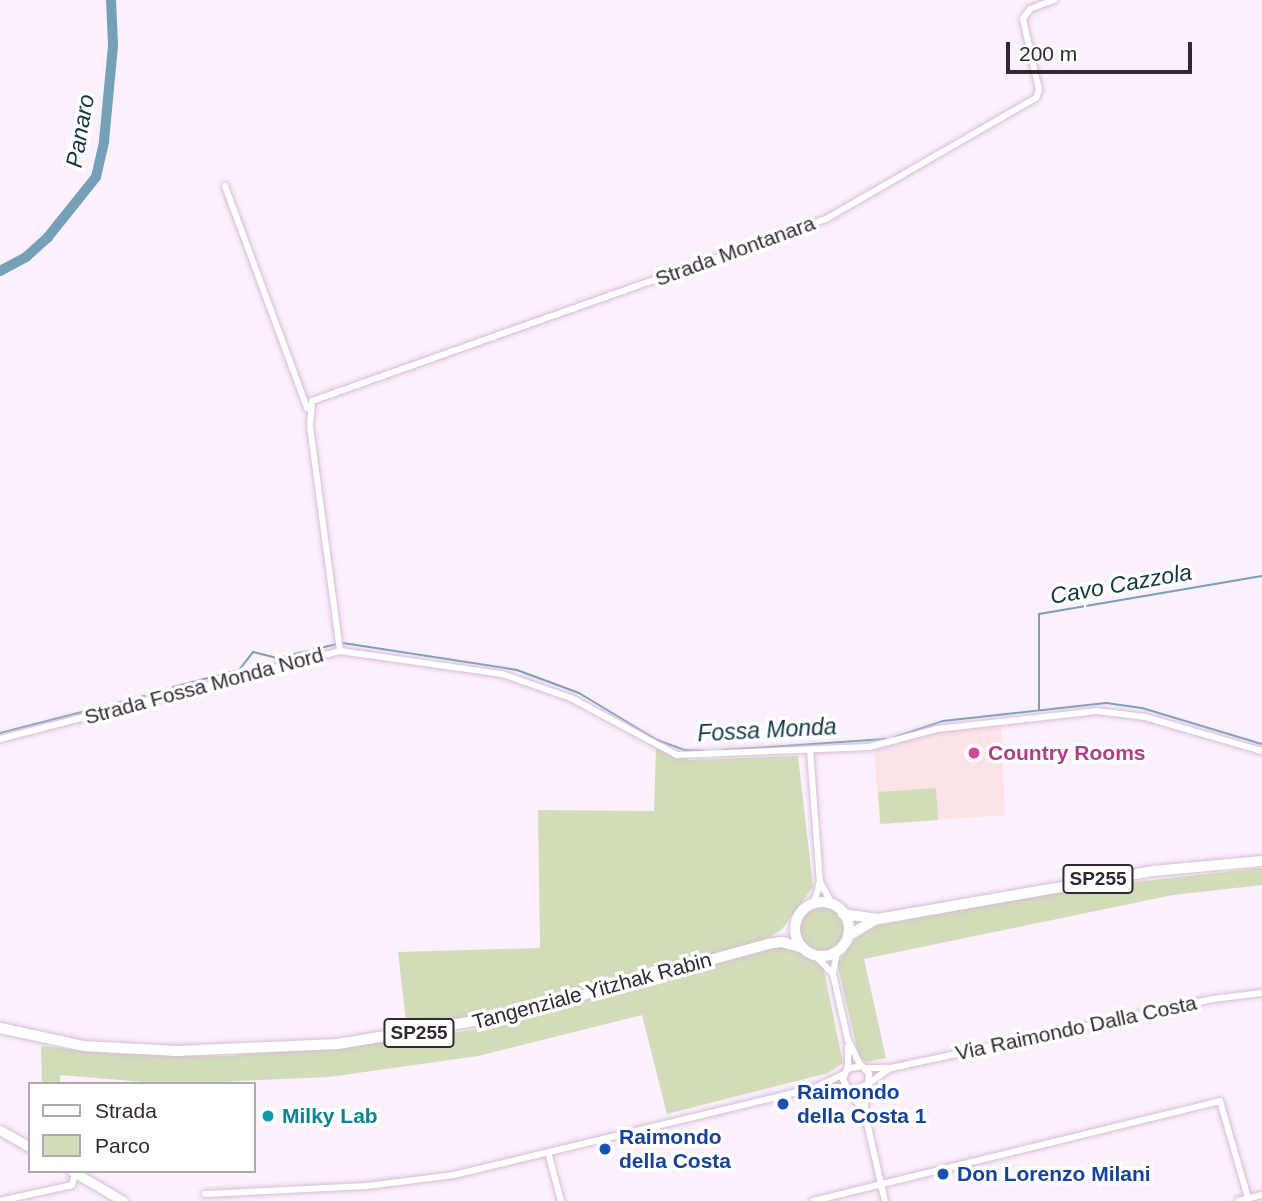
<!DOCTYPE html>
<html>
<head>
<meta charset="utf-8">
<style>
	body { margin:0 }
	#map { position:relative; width:1262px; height:1201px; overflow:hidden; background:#fbf0fc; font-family:Arial,sans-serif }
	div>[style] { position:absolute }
	.commercial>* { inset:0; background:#fde3e7 }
	.green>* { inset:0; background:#d1ddb8; transform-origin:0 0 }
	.round { border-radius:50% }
	.stream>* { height:2px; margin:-1px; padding:0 1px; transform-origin:1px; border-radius:1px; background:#769fb8 }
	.river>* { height:10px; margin:-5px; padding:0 5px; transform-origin:5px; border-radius:5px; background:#769fb8 }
	.roads { filter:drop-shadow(0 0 2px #d8bcd8) drop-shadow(0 0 2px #d8bcd8) }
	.minor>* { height:6px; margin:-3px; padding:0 3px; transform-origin:3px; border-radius:3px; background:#fff }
	.secondary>* { height:9px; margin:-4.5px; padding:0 4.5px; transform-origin:4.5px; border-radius:4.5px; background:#fff }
	.primary>* { height:10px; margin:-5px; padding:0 5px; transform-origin:5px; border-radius:5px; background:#fff }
	.primary>.ring { margin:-5px; padding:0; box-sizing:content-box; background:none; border:10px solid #fff; border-radius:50% }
	.dots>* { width:19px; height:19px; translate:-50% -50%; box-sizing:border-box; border:4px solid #fff; border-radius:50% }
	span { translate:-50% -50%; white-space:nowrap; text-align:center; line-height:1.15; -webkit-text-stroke:7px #fff; paint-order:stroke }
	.shield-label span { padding:2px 5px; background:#fff; border:2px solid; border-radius:5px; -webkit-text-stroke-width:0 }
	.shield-label { font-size:19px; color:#322732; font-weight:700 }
	.street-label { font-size:21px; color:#322732 }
	.hotel-label { font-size:21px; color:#b23c85; font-weight:700 }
	.left { translate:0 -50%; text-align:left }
	.transit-label { font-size:21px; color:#164399; font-weight:700 }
	.culture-label { font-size:21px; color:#0d838f; font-weight:700 }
	.water-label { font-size:23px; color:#113548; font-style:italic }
	.legend { position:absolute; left:28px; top:1082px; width:228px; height:91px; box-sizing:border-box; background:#fff; border:2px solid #ada9ad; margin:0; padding:9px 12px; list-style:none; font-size:21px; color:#322732 }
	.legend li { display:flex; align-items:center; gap:14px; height:35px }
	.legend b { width:35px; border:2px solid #ada9ad }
	.scale { position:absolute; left:1006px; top:42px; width:186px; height:32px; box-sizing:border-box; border:4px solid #322732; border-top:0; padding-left:9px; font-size:21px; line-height:24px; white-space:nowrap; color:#322732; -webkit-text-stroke:5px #fff; paint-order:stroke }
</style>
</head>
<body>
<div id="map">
	<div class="commercial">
		<div style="clip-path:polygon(1001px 724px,1005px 815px,880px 824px,874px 751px,942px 731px)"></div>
	</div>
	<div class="green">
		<div style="clip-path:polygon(656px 749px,691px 760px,798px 756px,813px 887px,782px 929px,765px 940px,575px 992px,407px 1030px,398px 952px,540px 948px,538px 810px,654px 811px)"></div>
		<div style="left:936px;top:788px;width:32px;height:58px;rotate:86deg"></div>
		<div style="clip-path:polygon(1262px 868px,1262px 885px,1173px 895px,864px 959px,886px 1058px,867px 1062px,859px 1058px,837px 963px,855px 939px,875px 926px,1079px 888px)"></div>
		<div class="round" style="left:800px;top:907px;width:44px;height:44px"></div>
		<div style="clip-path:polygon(780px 947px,794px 948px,823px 966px,843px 1063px,828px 1073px,667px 1114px,642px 1015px,478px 1056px,329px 1077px,169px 1084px,60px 1075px,60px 1084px,42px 1084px,41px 1046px,115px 1054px,229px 1056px,408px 1040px,477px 1029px)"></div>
	</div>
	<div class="stream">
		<div style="left:343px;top:643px;width:176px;rotate:8.8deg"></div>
		<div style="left:517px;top:670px;width:66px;rotate:20.4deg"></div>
		<div style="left:579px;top:693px;width:91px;rotate:31.1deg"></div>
		<div style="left:657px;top:740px;width:29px;rotate:20deg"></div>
		<div style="left:684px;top:750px;width:20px;rotate:3deg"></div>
		<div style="left:173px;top:687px;width:68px;rotate:-14.4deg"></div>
		<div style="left:239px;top:670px;width:23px;rotate:-52deg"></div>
		<div style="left:253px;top:652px;width:25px;rotate:14deg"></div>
		<div style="left:277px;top:658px;width:62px;rotate:-13.1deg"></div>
		<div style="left:1039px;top:710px;width:96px;rotate:-90deg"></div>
		<div style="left:1039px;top:614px;width:226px;rotate:-9.7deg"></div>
		<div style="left:0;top:733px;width:149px;rotate:-14.4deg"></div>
		<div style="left:895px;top:737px;width:51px;rotate:-18.4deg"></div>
		<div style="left:943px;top:721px;width:164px;rotate:-6.3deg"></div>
		<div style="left:1106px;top:703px;width:36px;rotate:8deg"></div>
		<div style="left:1142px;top:708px;width:125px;rotate:16.7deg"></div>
		<div style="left:724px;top:750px;width:162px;rotate:-3.9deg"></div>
	</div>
	<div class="river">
		<div style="left:0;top:271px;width:30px;rotate:-28deg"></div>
		<div style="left:26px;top:257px;width:30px;rotate:-42deg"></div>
		<div style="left:48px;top:237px;width:77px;rotate:-51.3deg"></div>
		<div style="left:96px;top:177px;width:37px;rotate:-77deg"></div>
		<div style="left:104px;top:141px;width:96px;rotate:-84.6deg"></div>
		<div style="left:113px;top:45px;width:45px;rotate:-92.5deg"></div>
	</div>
	<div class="roads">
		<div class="minor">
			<div style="left:225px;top:186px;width:237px;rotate:69.7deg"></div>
			<div style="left:340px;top:651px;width:228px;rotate:-97.6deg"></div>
			<div style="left:310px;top:425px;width:24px;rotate:-85deg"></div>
			<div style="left:312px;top:401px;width:545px;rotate:-19.5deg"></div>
			<div style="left:826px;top:219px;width:242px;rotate:-30deg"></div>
			<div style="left:1036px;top:98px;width:9px;rotate:-69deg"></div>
			<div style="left:1039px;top:90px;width:73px;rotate:-102.7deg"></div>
			<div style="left:1023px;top:19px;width:12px;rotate:-55deg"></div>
			<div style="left:1030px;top:9px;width:26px;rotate:-21deg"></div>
			<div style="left:0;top:739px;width:351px;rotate:-14.5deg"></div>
			<div style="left:340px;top:651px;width:164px;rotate:8.1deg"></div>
			<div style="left:502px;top:674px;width:73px;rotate:19.2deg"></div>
			<div style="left:571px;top:698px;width:120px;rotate:28.3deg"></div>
			<div style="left:677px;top:755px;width:192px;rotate:-2.4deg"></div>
			<div style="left:869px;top:747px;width:70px;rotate:-14.8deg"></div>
			<div style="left:937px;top:729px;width:161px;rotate:-6.4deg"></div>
			<div style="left:1097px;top:711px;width:48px;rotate:7.1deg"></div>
			<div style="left:1145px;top:717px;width:122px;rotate:16.2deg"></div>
			<div style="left:810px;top:750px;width:132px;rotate:85.7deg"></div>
			<div style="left:820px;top:882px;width:22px;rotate:106deg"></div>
			<div style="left:820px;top:882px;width:26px;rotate:61deg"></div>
			<div style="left:837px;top:951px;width:23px;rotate:100deg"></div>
			<div style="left:833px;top:974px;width:68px;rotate:77.2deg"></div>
			<div style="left:848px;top:1040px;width:28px;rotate:64deg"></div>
			<div style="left:815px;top:955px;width:26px;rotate:47deg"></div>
			<div style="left:848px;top:1046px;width:22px;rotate:90deg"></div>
			<div style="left:865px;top:1068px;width:26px"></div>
			<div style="left:891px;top:1068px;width:329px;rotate:-12.1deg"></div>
			<div style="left:1213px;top:999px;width:49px;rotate:-7deg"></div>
			<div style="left:869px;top:1083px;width:24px;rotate:-35deg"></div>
			<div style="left:822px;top:1087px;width:25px"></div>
			<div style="left:847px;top:1087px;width:30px;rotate:56deg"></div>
			<div style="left:847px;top:1087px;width:9px;rotate:-117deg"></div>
			<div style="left:843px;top:1079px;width:11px;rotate:-68deg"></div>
			<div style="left:847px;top:1069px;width:15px;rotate:-11deg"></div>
			<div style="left:862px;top:1066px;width:11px;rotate:49deg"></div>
			<div style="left:869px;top:1074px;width:10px;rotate:96deg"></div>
			<div style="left:868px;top:1084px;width:16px;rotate:158deg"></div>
			<div style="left:865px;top:1088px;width:26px;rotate:90deg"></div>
			<div style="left:865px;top:1114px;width:89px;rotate:77.1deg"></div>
			<div style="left:549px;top:1156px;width:47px;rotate:75.1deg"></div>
			<div style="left:205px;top:1194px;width:162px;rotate:-2.8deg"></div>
			<div style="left:367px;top:1186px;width:88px;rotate:-7.2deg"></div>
			<div style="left:454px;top:1175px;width:374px;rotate:-13.6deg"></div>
			<div style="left:817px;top:1087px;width:30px;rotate:-26deg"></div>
			<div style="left:0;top:1201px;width:74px;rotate:-12.5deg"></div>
			<div style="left:72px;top:1185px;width:12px;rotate:-76deg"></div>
			<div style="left:813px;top:1201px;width:419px;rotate:-13.8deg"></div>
			<div style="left:1220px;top:1101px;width:101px;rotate:73.9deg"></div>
			<div style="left:1238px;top:1201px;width:25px;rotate:-14deg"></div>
		</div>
		<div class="secondary">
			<div style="left:0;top:1130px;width:34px;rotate:30deg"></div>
			<div style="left:72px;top:1171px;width:59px;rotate:30.5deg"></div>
		</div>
		<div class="primary">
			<div class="ring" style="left:795px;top:902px;width:44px;height:44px"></div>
			<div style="left:843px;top:914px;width:35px;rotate:8deg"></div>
			<div style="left:878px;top:919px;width:280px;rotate:-9.9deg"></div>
			<div style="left:1154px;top:871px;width:108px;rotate:-5.3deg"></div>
			<div style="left:848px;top:936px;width:31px;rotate:-31deg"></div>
			<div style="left:0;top:1028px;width:85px;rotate:12.2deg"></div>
			<div style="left:83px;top:1046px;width:94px;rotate:3deg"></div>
			<div style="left:177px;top:1051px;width:161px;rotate:-2.5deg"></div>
			<div style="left:338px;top:1044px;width:174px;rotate:-9.6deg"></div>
			<div style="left:510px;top:1015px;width:267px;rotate:-15.4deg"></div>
			<div style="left:767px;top:944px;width:15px;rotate:-8deg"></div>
			<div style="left:782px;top:942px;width:22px;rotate:16deg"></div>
		</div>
	</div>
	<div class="dots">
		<div style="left:974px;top:753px;background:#d1479c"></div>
		<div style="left:783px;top:1104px;background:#1a4fb4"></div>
		<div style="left:268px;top:1116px;background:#0f9aa8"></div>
		<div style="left:605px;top:1149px;background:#1a4fb4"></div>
		<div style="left:943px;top:1174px;background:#1a4fb4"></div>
	</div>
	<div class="shield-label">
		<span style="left:1098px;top:879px">SP255</span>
		<span style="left:419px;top:1033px">SP255</span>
	</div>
	<div class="street-label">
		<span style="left:735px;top:251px;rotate:-20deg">Strada Montanara</span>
		<span style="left:204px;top:686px;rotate:-15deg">Strada Fossa Monda Nord</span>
		<span style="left:592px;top:991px;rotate:-15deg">Tangenziale Yitzhak Rabin</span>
		<span style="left:1076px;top:1028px;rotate:-12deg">Via Raimondo Dalla Costa</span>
	</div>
	<div class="hotel-label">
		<span class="left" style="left:988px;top:753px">Country Rooms</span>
	</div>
	<div class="transit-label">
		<span class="left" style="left:797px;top:1104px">Raimondo<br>della Costa 1</span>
		<span class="left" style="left:619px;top:1149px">Raimondo<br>della Costa</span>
		<span class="left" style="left:957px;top:1174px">Don Lorenzo Milani</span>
	</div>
	<div class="culture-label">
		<span class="left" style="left:282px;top:1116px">Milky Lab</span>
	</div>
	<div class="water-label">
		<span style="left:80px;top:131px;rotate:-80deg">Panaro</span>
		<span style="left:1121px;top:584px;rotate:-10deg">Cavo Cazzola</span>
		<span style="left:767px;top:730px;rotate:-3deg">Fossa Monda</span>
	</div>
	<ul class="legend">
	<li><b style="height:9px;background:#fff"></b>Strada</li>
	<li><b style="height:19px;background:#d1ddb8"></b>Parco</li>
	</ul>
	<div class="scale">200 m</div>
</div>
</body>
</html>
